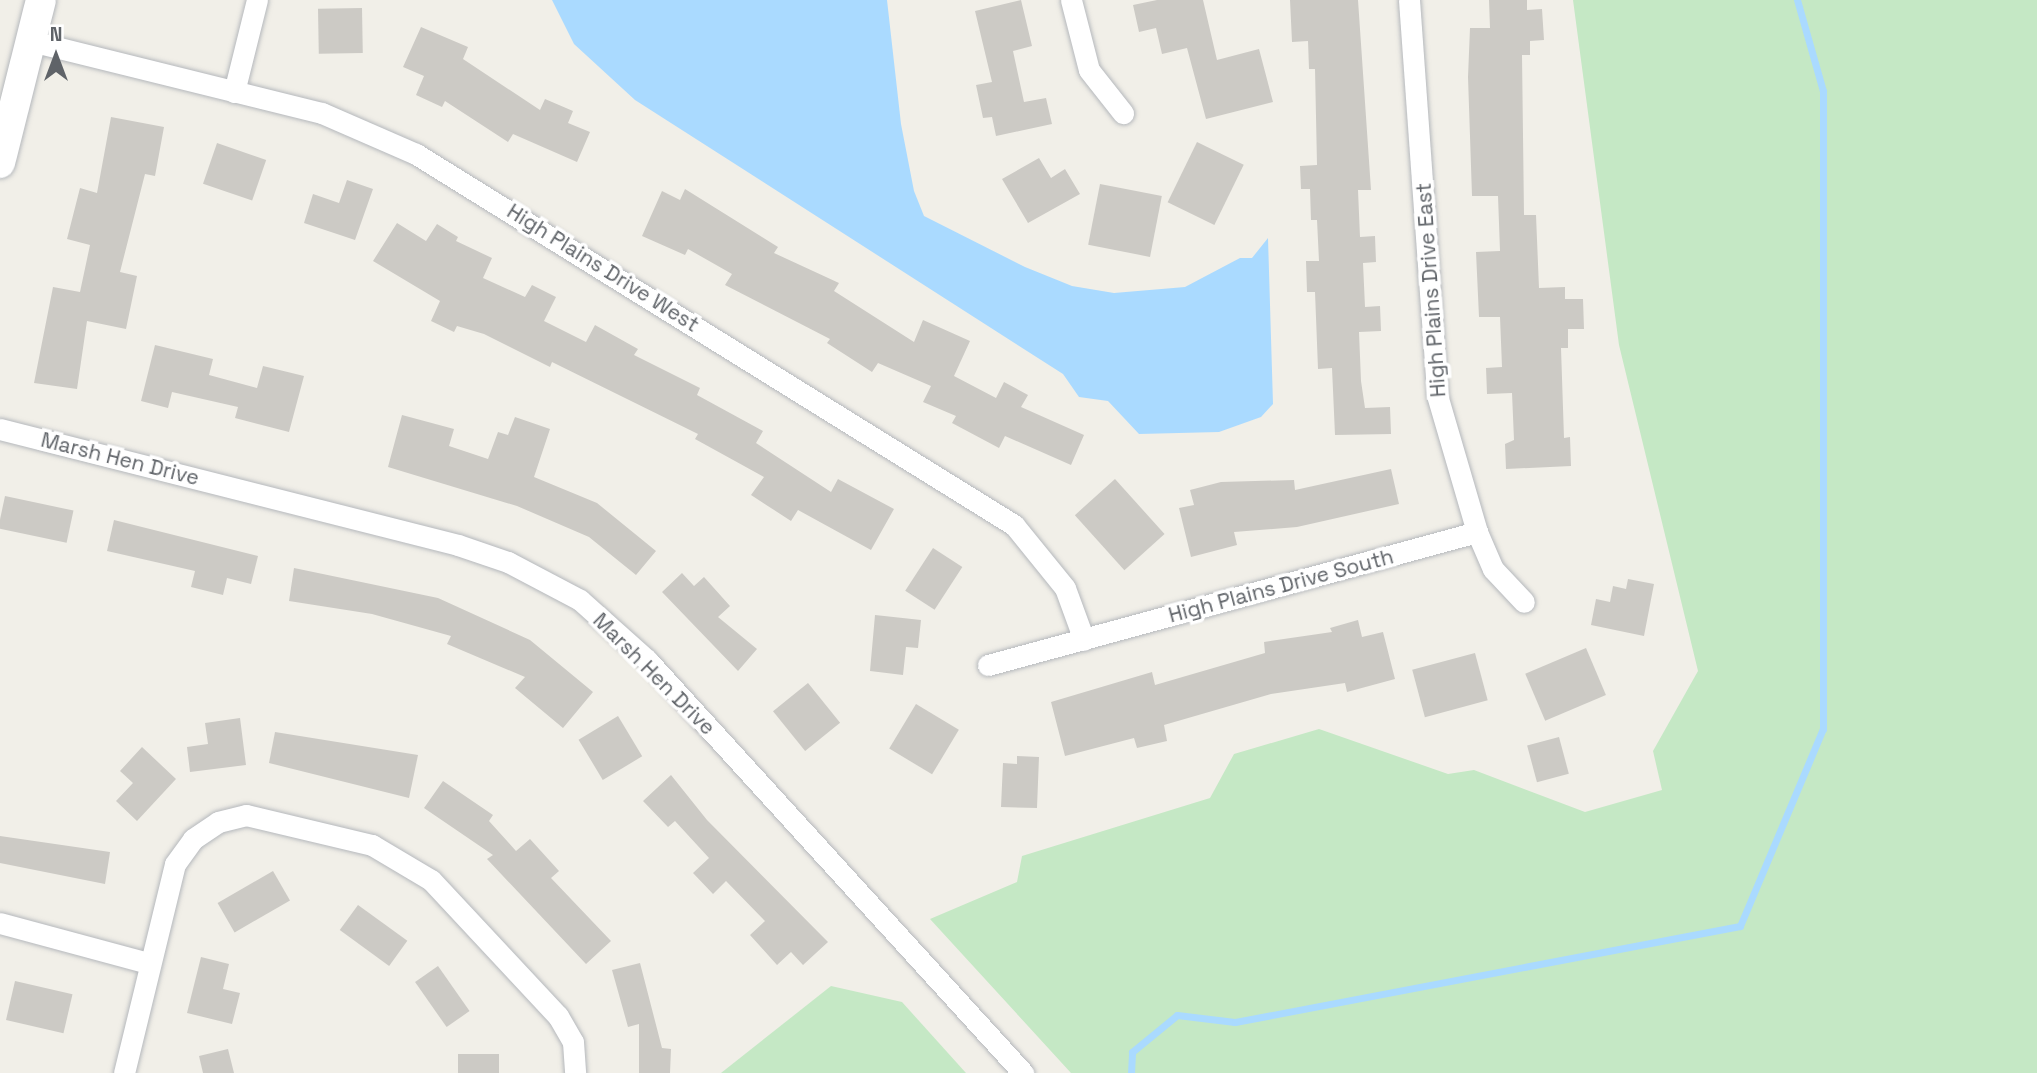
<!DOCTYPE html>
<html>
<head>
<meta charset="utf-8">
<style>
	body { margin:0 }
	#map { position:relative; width:2037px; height:1073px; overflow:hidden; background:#f1efe8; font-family:"Space Grotesk",sans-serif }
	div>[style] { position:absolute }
	.green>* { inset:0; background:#c5e8c5 }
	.water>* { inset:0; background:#aadaff }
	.stream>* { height:7px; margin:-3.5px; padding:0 3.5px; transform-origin:3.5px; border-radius:3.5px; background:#aadaff }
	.building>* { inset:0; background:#cccac5; transform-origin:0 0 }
	.roads { filter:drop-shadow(0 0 2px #b5b8bc) drop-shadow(0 0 2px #b5b8bc) }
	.street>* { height:21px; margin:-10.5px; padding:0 10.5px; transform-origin:10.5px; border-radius:10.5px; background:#fff }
	.secondary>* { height:30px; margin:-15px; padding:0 15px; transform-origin:15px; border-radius:15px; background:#fff }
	span { translate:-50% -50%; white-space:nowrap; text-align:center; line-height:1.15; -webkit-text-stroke:7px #fff; paint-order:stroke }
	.street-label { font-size:21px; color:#5f6368 }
	.north { position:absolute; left:21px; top:21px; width:70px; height:70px; -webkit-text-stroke:5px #fff; paint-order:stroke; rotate:0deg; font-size:19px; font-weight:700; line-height:28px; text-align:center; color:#5f6368 }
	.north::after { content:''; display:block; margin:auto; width:24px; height:32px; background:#5f6368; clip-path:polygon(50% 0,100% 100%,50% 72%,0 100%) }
</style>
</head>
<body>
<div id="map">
	<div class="green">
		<div style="clip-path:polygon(1573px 0,2037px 0,2037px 1073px,1071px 1073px,930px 919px,1017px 882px,1022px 856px,1210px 798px,1234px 754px,1319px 729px,1448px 774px,1474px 770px,1585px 812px,1662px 790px,1653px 751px,1698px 671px,1619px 345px)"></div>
		<div style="clip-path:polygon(831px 986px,902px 1002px,966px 1073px,721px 1073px)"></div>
	</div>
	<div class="water">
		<div style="clip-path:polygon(552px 0,887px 0,901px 124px,914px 191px,924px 216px,1025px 267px,1072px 286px,1114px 293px,1185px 287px,1240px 258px,1252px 258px,1268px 238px,1273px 404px,1261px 417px,1219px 432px,1139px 434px,1108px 401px,1079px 397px,1063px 374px,635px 100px,574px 44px)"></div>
	</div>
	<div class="stream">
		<div style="left:1131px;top:1073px;width:21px;rotate:-87deg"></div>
		<div style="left:1132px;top:1052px;width:58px;rotate:-39.4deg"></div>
		<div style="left:1177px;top:1015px;width:58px;rotate:6.9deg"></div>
		<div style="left:1235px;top:1022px;width:514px;rotate:-10.76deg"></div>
		<div style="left:1740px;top:926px;width:214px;rotate:-67.2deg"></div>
		<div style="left:1823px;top:729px;width:638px;rotate:-90deg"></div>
		<div style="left:1823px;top:91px;width:95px;rotate:-105.9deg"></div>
	</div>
	<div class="building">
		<div style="clip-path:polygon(1021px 0,1032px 46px,1013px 51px,1024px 102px,1046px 98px,1052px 124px,996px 136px,992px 117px,983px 118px,976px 85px,992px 82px,975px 11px)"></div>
		<div style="clip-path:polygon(1157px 0,1203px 0,1217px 60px,1259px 49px,1273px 102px,1206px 119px,1187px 48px,1162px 54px,1156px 28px,1139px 32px,1133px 5px)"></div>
		<div style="clip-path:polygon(1290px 0,1358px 0,1371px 190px,1358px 190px,1360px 237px,1375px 236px,1376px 262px,1363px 263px,1365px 307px,1380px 306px,1381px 331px,1359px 332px,1361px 381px,1365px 408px,1390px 407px,1391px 434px,1335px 435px,1332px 368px,1318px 369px,1315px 292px,1307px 292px,1306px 261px,1319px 261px,1317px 220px,1311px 220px,1310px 189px,1301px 189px,1300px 166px,1317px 165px,1315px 69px,1309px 69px,1308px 41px,1292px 42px)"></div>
		<div style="clip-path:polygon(1489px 0,1527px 0,1527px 10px,1542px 9px,1544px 40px,1530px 41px,1530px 55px,1522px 55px,1524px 215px,1536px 215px,1539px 288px,1565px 287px,1565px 299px,1583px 299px,1584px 329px,1568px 329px,1568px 348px,1561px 348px,1564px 438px,1570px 437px,1571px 466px,1506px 469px,1505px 444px,1514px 440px,1512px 393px,1487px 394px,1486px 368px,1502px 367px,1500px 317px,1479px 317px,1476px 252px,1500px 251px,1498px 196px,1472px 196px,1468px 77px,1470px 28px,1490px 28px)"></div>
		<div style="left:362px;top:8px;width:45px;height:44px;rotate:89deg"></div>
		<div style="clip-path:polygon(421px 27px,468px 47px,463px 59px,540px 110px,545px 99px,573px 111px,568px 123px,590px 132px,577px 162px,513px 134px,508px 142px,445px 101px,442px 107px,416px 95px,424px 76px,403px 67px)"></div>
		<div style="clip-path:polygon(111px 117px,164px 127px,155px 176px,145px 174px,120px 272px,137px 276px,126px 329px,87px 321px,77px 389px,34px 383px,53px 287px,80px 292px,90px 245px,67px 239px,80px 188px,97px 193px)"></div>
		<div style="left:1197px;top:142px;width:52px;height:67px;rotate:26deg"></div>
		<div style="left:217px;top:143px;width:52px;height:43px;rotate:19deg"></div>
		<div style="clip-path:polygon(1039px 158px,1051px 178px,1065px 169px,1080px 194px,1028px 223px,1002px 179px)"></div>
		<div style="clip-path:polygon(347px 180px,373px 189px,355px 240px,304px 223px,313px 194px,339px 203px)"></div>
		<div style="left:1100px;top:184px;width:63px;height:62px;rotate:11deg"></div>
		<div style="clip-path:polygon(685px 189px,778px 247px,774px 253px,839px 283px,834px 291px,914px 342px,923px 320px,970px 341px,954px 376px,996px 398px,1004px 382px,1028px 395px,1021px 407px,1084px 435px,1071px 465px,1005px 436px,999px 448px,952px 423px,956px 416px,923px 402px,931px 386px,878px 363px,872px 372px,827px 343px,830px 339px,725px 285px,732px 274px,688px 249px,685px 255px,642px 236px,662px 191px,680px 200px)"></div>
		<div style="clip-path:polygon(397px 223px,426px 241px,437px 224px,458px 237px,456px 241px,492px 258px,483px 278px,525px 297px,532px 285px,556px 297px,544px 321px,586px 342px,595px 325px,638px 349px,634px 355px,700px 388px,697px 395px,763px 431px,756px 443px,831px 492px,838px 479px,894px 509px,871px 550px,798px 510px,791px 521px,751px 495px,764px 477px,695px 439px,698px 434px,552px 362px,550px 367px,484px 334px,457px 326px,454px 332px,431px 321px,440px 301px,373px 261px)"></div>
		<div style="clip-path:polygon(155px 345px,213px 359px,209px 375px,257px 388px,263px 366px,304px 376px,289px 432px,235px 418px,238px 407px,172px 392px,168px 408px,141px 401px)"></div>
		<div style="clip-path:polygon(402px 415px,454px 429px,449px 446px,488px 459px,498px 432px,508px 435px,515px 417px,550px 429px,534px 477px,597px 503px,656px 551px,636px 575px,589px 537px,517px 506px,388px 467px)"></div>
		<div style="clip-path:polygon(1391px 469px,1399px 504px,1297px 527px,1234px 532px,1237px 545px,1191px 557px,1179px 508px,1194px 505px,1190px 490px,1221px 482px,1294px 480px,1295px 490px)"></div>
		<div style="left:1115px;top:479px;width:74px;height:54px;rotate:48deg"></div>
		<div style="left:5px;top:496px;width:70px;height:33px;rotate:12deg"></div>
		<div style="clip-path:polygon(114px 520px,258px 556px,251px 584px,227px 578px,223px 595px,191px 587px,195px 571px,107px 551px)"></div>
		<div style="left:933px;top:548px;width:35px;height:51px;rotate:33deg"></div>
		<div style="clip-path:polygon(294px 568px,438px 598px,530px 640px,593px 692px,563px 728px,515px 688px,525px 677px,447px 644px,451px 636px,372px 614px,289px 601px)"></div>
		<div style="clip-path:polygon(682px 573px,694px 586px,704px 577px,730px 606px,718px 617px,757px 649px,738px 671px,662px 592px)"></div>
		<div style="clip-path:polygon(1628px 579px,1654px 584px,1644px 636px,1591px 625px,1596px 599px,1610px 602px,1613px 586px,1626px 589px)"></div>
		<div style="clip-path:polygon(875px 615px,921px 620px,918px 648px,906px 647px,903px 675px,870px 671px)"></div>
		<div style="clip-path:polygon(1358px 620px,1362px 637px,1383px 632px,1395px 679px,1347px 692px,1345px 683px,1271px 694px,1164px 725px,1167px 741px,1137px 748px,1134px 738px,1065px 756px,1051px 702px,1152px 672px,1155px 685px,1265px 653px,1264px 642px,1332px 632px,1330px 628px)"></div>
		<div style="left:1586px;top:648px;width:51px;height:66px;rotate:67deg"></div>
		<div style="left:1475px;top:653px;width:49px;height:65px;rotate:75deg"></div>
		<div style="left:808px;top:683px;width:51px;height:45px;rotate:51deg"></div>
		<div style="left:916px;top:704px;width:50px;height:52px;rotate:31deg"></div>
		<div style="left:618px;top:716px;width:47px;height:46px;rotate:59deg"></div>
		<div style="clip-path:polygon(240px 718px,246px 765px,190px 772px,187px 747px,208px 744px,205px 723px)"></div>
		<div style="clip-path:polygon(275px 732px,418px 755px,409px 798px,269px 763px)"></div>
		<div style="left:1559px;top:737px;width:38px;height:33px;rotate:75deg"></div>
		<div style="clip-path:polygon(142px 747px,176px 779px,137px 821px,116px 801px,133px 783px,120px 771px)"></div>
		<div style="clip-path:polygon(1017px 756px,1039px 757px,1037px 808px,1001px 807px,1003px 763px,1017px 764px)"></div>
		<div style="clip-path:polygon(671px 775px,707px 820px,828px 942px,803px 965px,791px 952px,777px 965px,750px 935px,765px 921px,726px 881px,713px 894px,693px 873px,709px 858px,675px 821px,668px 827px,643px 801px)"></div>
		<div style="clip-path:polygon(443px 781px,493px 815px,489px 821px,516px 851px,530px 839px,559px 871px,551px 878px,611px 941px,586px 964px,487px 859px,493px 855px,424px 808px)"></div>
		<div style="clip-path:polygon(0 836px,110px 852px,105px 884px,0 863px)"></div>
		<div style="left:273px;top:871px;width:34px;height:64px;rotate:60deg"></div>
		<div style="left:358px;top:905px;width:61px;height:31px;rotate:36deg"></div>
		<div style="clip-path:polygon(201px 957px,229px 964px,223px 989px,240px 993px,232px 1024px,187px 1013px)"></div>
		<div style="clip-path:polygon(640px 963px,662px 1048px,671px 1049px,670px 1073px,639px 1073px,639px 1024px,628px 1027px,612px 970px)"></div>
		<div style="left:438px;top:966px;width:55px;height:28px;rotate:55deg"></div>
		<div style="left:15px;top:981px;width:59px;height:40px;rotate:13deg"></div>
		<div style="clip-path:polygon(228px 1049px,234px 1073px,203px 1073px,199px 1056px)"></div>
		<div style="left:499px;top:1054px;width:19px;height:41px;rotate:90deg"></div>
	</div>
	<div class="roads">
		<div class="street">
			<div style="left:1071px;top:0;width:72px;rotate:75.6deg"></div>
			<div style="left:1089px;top:70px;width:55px;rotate:51.7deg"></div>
			<div style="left:1409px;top:0;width:396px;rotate:85.9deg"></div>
			<div style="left:1437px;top:395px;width:143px;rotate:73.7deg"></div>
			<div style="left:1477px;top:532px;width:40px;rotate:66.6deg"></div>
			<div style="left:1493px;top:569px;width:45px;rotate:46.8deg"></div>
			<div style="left:31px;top:41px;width:300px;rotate:13.9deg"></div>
			<div style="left:322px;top:113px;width:103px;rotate:23.6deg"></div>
			<div style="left:416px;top:154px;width:704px;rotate:31.82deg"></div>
			<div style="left:1014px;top:525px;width:81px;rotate:51deg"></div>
			<div style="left:1065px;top:588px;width:55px;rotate:69.9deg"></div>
			<div style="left:234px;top:92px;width:95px;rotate:-76deg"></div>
			<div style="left:0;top:429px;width:472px;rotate:14.2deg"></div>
			<div style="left:458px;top:545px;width:53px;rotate:18.8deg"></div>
			<div style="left:508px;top:562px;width:81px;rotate:27.8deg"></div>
			<div style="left:580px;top:600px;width:90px;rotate:41.8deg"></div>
			<div style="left:647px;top:660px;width:559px;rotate:47.68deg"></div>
			<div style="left:988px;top:665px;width:507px;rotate:-15.22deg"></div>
			<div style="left:0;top:923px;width:153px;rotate:15.1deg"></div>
			<div style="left:124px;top:1073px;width:215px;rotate:-76.3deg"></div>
			<div style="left:175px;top:864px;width:31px;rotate:-54deg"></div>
			<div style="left:193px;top:839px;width:30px;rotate:-34deg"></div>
			<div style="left:218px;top:822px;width:29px;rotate:-14deg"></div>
			<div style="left:246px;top:815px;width:130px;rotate:13.4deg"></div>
			<div style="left:372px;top:845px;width:69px;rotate:30.7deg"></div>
			<div style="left:431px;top:880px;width:186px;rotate:47deg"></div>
			<div style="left:558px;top:1016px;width:30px;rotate:60deg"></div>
			<div style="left:573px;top:1042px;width:31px;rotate:86deg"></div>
		</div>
		<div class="secondary">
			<div style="left:0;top:163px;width:168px;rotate:-75.9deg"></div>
		</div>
	</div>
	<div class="street-label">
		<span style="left:603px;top:268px;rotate:32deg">High Plains Drive West</span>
		<span style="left:1431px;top:290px;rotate:-94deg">High Plains Drive East</span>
		<span style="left:120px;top:459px;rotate:14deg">Marsh Hen Drive</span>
		<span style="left:1281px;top:586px;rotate:-15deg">High Plains Drive South</span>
		<span style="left:654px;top:674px;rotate:45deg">Marsh Hen Drive</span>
	</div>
	<div class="north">N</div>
</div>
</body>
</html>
